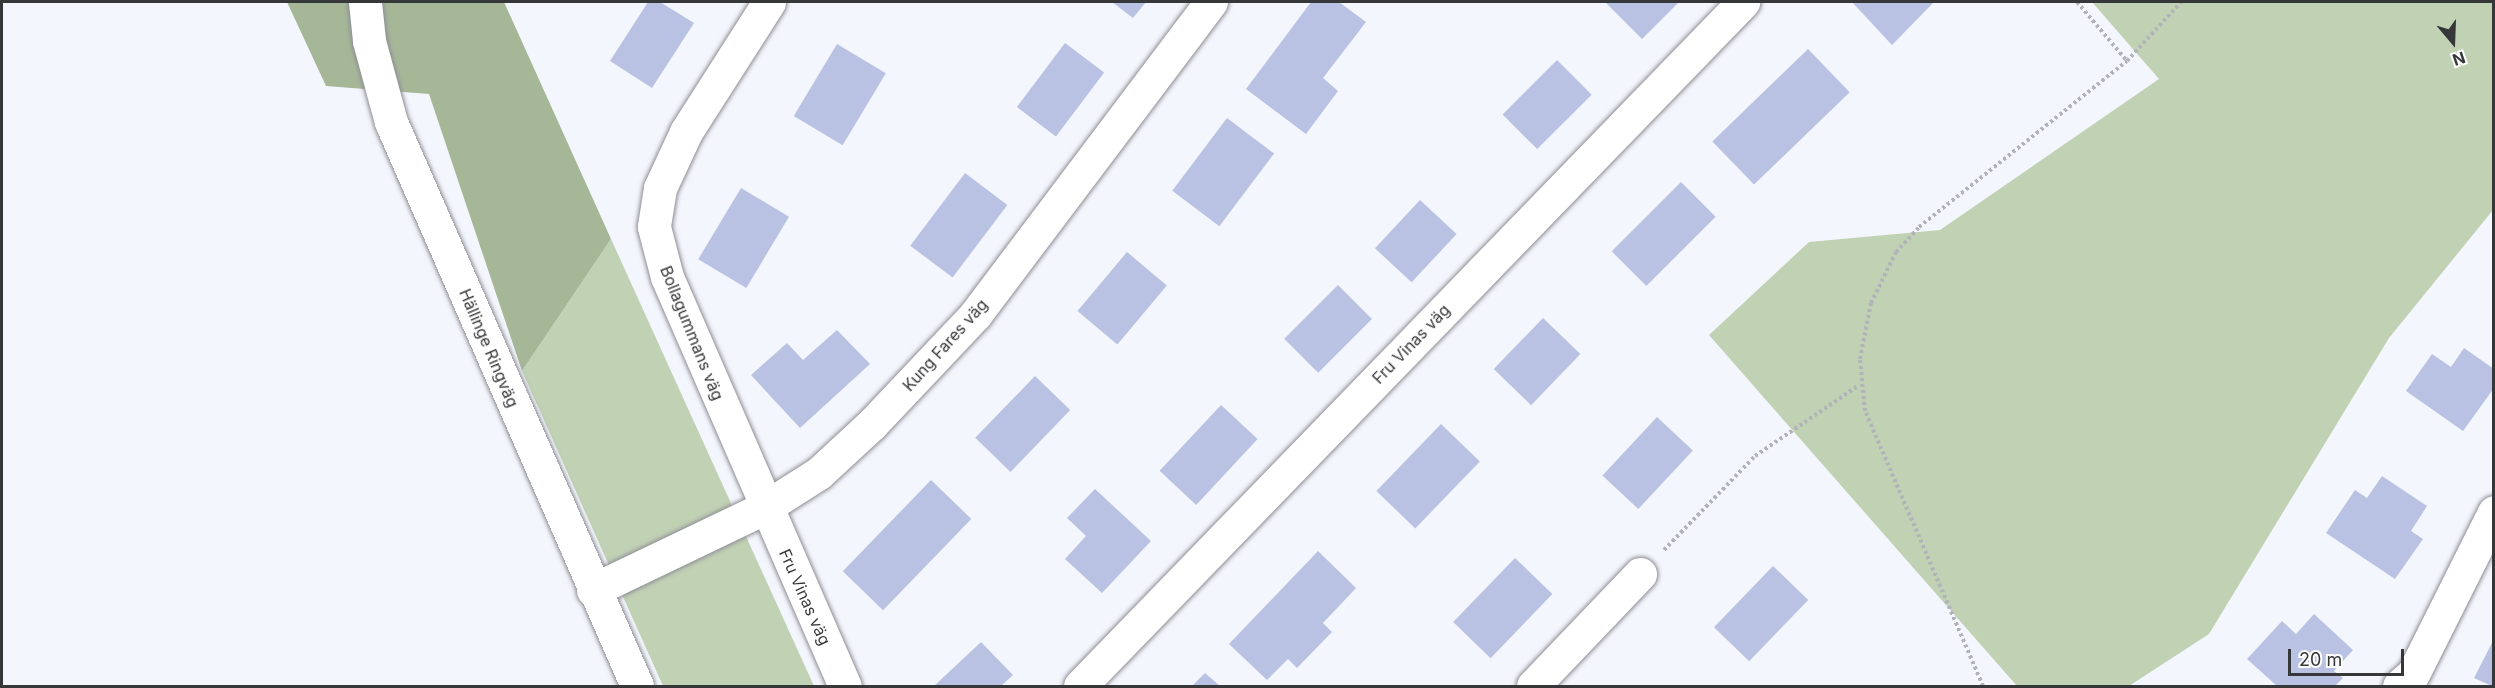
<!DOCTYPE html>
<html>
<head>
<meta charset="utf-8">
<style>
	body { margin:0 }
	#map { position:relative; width:2495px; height:688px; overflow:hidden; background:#f4f6fd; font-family:Inter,sans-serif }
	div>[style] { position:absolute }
	.green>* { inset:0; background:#c1d1b4 }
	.forest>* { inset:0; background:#a6b798 }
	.building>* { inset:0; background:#b9c2e3; transform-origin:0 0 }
	.path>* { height:4px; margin-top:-2px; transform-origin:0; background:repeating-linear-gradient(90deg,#b1b3b8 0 3px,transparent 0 6px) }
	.roads { filter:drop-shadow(0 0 2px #8d8e95) drop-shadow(0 0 2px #8d8e95) }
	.minor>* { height:33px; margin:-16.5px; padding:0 16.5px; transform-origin:16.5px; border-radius:16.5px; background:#fff }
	span { translate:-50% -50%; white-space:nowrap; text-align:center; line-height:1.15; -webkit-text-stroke:5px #fff; paint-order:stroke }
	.street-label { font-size:16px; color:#363739 }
	.frame { position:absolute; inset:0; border:3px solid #363739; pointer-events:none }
	.north { position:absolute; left:2423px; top:12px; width:60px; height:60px; -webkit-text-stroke:4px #fff; paint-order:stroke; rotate:161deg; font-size:16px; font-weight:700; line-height:24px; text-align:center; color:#363739 }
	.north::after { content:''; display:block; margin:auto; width:21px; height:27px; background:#363739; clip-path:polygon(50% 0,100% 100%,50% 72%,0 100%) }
	.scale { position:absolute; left:2288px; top:649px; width:116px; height:27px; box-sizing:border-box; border:3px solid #363739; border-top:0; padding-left:8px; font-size:18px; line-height:21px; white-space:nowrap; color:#363739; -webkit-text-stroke:4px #fff; paint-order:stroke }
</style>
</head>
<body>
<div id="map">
	<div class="green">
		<div style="clip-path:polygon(2092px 2px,2493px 2px,2493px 210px,2389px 338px,2209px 634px,2129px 686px,2017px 686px,1709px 335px,1809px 242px,1940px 230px,2159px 79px)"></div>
		<div style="clip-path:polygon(611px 239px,814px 686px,663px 686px,522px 371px)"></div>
	</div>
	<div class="forest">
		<div style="clip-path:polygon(287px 2px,504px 2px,611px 239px,522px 371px,429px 94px,326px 86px)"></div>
	</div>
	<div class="building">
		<div style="clip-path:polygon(648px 2px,660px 2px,694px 23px,652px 88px,610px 61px)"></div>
		<div style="clip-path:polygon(1112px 2px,1146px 2px,1133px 18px)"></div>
		<div style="clip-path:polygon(1311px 2px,1339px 2px,1366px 22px,1323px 78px,1338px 91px,1306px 134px,1246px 89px)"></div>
		<div style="clip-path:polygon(1605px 2px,1679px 2px,1642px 39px)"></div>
		<div style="clip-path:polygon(1852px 2px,1934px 2px,1892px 45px)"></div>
		<div style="left:1065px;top:43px;width:49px;height:80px;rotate:37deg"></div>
		<div style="left:837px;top:44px;width:57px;height:84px;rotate:31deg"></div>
		<div style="left:1808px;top:49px;width:60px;height:133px;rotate:46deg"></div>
		<div style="left:1557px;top:60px;width:49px;height:77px;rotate:45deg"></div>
		<div style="left:1227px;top:118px;width:59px;height:91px;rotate:37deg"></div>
		<div style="left:965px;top:173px;width:53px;height:91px;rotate:37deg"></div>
		<div style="left:1681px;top:182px;width:49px;height:98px;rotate:45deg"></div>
		<div style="left:741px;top:188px;width:56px;height:83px;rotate:31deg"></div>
		<div style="left:1420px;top:200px;width:50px;height:66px;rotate:43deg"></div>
		<div style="left:1127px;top:252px;width:52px;height:77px;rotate:40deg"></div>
		<div style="left:1338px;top:285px;width:48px;height:76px;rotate:45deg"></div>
		<div style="left:1543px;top:318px;width:52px;height:71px;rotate:44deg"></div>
		<div style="clip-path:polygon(837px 330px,870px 364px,800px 428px,751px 375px,787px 343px,803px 360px)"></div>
		<div style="clip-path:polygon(2464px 348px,2494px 369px,2494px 388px,2463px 431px,2406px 391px,2432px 354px,2451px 367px)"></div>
		<div style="left:1035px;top:376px;width:49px;height:86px;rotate:44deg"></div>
		<div style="left:1221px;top:405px;width:50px;height:90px;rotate:43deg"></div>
		<div style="left:1657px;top:417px;width:49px;height:80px;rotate:43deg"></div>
		<div style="left:1441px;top:424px;width:54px;height:93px;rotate:44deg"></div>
		<div style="clip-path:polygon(2382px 476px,2427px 506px,2411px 531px,2423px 539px,2395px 579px,2326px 533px,2355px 490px,2367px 498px)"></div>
		<div style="left:931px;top:480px;width:56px;height:127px;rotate:44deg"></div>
		<div style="clip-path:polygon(1095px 489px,1151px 541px,1102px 593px,1065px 559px,1086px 536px,1067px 518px)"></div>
		<div style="clip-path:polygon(1318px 551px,1356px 588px,1323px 623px,1332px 632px,1297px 668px,1288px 659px,1267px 680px,1229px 644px)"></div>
		<div style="left:1515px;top:558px;width:52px;height:89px;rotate:44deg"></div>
		<div style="left:1773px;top:566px;width:49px;height:85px;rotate:44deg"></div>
		<div style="clip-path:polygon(2314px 614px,2353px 650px,2334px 671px,2343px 678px,2335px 686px,2277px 686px,2247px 659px,2282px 621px,2296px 634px)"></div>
		<div style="clip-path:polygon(2494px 639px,2494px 686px,2492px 686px,2474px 678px)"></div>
		<div style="clip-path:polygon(981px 642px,1013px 675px,1001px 686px,934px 686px)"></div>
		<div style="clip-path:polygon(1205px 673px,1220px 686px,1192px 686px)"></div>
	</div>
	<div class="path">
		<div style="left:2077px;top:2px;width:77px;rotate:49.7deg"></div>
		<div style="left:1664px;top:550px;width:131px;rotate:-45.9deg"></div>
		<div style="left:1755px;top:456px;width:126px;rotate:-34.3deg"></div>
		<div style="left:1983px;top:686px;width:299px;rotate:-113.2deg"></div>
		<div style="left:1865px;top:411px;width:52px;rotate:-95.5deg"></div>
		<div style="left:1860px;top:359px;width:57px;rotate:-78.9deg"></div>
		<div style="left:1871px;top:303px;width:57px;rotate:-63.9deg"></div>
		<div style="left:1896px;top:252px;width:34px;rotate:-47deg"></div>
		<div style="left:1919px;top:227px;width:266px;rotate:-38.6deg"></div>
		<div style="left:2127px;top:61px;width:80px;rotate:-47.5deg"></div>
	</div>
	<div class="roads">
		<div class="minor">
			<div style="left:365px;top:2px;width:39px;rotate:84deg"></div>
			<div style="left:369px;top:41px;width:84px;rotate:74.8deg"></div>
			<div style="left:391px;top:122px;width:615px;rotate:66.43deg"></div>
			<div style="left:769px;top:2px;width:154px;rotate:122.6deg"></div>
			<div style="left:686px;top:132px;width:62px;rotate:114.9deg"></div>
			<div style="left:660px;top:188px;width:39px;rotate:99deg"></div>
			<div style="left:654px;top:227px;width:52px;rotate:75.4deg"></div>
			<div style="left:667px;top:277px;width:446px;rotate:66.5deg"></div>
			<div style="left:593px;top:590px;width:190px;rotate:-25.6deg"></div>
			<div style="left:764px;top:508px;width:65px;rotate:-32.5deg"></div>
			<div style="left:819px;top:473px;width:72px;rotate:-42.8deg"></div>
			<div style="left:872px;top:424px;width:150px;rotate:-46.6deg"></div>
			<div style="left:975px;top:315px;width:392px;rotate:-53deg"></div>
			<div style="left:1080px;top:686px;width:953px;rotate:-45.89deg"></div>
			<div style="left:1533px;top:686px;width:155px;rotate:-46.3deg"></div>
			<div style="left:2399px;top:686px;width:18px;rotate:-41deg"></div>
			<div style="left:2413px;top:674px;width:181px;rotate:-63.4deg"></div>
		</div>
	</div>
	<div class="street-label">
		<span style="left:692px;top:333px;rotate:68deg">Bollagummans väg</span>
		<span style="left:1411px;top:344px;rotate:-46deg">Fru Vinas väg</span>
		<span style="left:945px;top:345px;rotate:-48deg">Kung Fares väg</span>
		<span style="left:489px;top:348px;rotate:67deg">Hällinge Ringväg</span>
		<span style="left:805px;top:597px;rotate:66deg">Fru Vinas väg</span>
	</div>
	<div class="frame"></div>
	<div class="north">N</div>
	<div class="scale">20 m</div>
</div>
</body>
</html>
